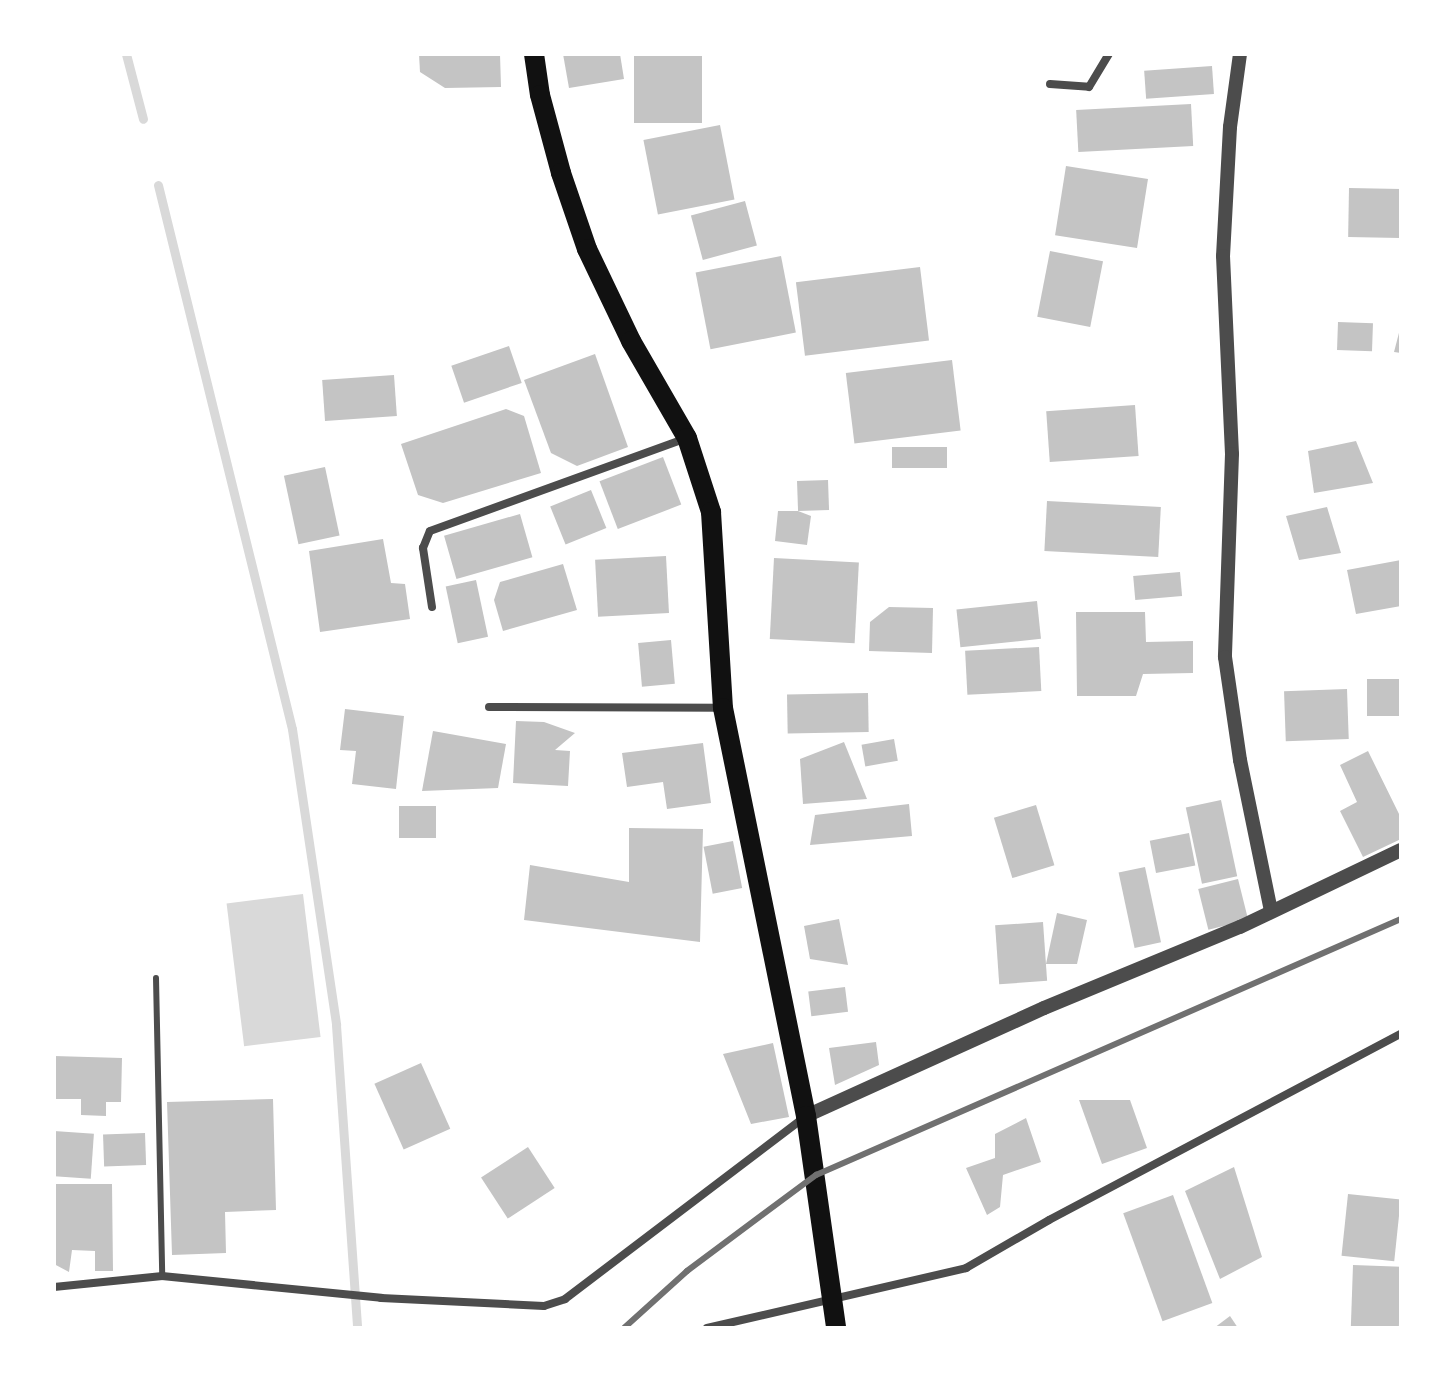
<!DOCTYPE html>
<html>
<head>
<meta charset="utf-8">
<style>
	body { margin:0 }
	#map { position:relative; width:1455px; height:1382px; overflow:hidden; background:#fff; font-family:Helvetica,sans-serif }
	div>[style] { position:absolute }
	.water>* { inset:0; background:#d9d9d9; transform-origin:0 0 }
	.stream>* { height:9px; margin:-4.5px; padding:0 4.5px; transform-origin:4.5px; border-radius:4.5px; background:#d9d9d9 }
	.building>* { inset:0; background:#c4c4c4; transform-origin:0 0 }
	.service>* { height:6px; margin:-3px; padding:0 3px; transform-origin:3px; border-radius:3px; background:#4c4c4c }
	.minor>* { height:8px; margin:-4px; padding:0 4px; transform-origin:4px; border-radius:4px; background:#4c4c4c }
	.tertiary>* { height:14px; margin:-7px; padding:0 7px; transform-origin:7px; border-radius:7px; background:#4c4c4c }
	.primary>* { height:20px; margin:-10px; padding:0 10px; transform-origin:10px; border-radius:10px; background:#111 }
	.rail>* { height:6px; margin:-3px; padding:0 3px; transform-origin:3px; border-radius:3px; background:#707070 }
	span { translate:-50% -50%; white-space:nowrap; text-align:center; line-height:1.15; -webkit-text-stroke:6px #fff; paint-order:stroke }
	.frame { position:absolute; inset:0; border:56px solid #fff; pointer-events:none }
</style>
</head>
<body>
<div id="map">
	<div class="water">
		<div style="left:303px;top:894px;width:144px;height:77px;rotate:83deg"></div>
	</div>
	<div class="stream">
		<div style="left:126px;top:54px;width:67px;rotate:75.3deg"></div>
		<div style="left:158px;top:185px;width:560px;rotate:76.16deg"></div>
		<div style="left:292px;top:729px;width:299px;rotate:81.5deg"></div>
		<div style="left:336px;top:1025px;width:304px;rotate:86deg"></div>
	</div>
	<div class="building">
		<div style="clip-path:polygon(419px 54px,500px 54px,501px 87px,445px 88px,420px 72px)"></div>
		<div style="clip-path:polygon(563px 54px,620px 54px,624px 79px,569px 88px)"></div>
		<div style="left:634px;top:54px;width:68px;height:69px"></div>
		<div style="left:1212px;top:66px;width:28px;height:68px;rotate:86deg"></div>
		<div style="left:1191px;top:104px;width:42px;height:115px;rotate:87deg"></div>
		<div style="left:720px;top:125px;width:76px;height:78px;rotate:79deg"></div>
		<div style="left:1066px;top:166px;width:83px;height:70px;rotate:9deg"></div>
		<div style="left:1349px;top:188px;width:52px;height:49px;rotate:1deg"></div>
		<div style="left:745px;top:201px;width:46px;height:56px;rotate:75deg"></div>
		<div style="left:1050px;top:251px;width:54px;height:67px;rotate:11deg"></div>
		<div style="left:781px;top:256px;width:78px;height:87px;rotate:79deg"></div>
		<div style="left:920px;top:267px;width:74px;height:125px;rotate:83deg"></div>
		<div style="left:1338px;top:322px;width:35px;height:28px;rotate:2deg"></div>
		<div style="clip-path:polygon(1400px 329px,1401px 329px,1401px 353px,1394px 352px)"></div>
		<div style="left:509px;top:346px;width:39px;height:61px;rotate:71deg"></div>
		<div style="clip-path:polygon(595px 354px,628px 447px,577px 466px,551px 453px,524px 380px)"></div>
		<div style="left:952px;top:360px;width:71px;height:107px;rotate:83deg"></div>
		<div style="left:394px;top:375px;width:41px;height:72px;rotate:86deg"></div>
		<div style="left:1135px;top:405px;width:51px;height:89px;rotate:86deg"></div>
		<div style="clip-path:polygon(506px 409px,524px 416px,541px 473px,443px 503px,418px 495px,401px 444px)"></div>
		<div style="clip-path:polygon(1356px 441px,1373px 483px,1314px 493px,1308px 451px)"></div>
		<div style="left:892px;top:447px;width:55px;height:21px"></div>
		<div style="left:663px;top:457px;width:51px;height:68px;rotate:69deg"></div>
		<div style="left:325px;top:467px;width:70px;height:42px;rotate:78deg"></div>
		<div style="left:828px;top:480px;width:30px;height:31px;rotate:88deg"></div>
		<div style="left:591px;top:490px;width:41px;height:44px;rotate:68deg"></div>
		<div style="left:1047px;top:501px;width:114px;height:50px;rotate:3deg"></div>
		<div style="clip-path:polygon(1327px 507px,1341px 553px,1299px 560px,1286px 516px)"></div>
		<div style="clip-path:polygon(778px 511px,798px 511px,811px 516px,807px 545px,775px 541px)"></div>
		<div style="left:520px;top:514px;width:45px;height:79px;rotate:74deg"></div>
		<div style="clip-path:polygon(383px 539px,391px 583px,405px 584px,410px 619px,320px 632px,309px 551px)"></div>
		<div style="left:666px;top:556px;width:57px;height:71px;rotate:87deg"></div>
		<div style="left:774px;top:558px;width:85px;height:81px;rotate:3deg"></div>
		<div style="clip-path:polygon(1401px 560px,1401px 606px,1356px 614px,1347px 570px)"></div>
		<div style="clip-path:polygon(563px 564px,577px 610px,503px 631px,494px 600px,500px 582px)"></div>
		<div style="left:1180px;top:572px;width:24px;height:47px;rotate:85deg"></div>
		<div style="left:476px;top:580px;width:58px;height:31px;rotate:78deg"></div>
		<div style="left:1037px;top:601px;width:38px;height:81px;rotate:84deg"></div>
		<div style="clip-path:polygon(889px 607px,933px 608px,932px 653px,869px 651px,870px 622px)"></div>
		<div style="clip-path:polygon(1076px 612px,1145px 612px,1146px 642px,1193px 641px,1193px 673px,1143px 674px,1136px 696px,1077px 696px)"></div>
		<div style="left:671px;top:640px;width:44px;height:33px;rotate:85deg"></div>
		<div style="left:1039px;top:647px;width:44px;height:74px;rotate:87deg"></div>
		<div style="left:1401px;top:679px;width:37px;height:34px;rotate:90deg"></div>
		<div style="left:1347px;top:689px;width:50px;height:63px;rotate:88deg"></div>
		<div style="left:868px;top:693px;width:39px;height:81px;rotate:89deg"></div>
		<div style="clip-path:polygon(345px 709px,404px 716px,396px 789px,352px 784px,356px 751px,340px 750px)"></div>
		<div style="clip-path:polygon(516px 721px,544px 722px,575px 733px,555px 750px,570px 751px,568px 786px,513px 783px)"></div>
		<div style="clip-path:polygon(433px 731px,506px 744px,498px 788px,422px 791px)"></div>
		<div style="left:894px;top:739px;width:22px;height:33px;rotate:80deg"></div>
		<div style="clip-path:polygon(844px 742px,867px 799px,803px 804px,800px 759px)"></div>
		<div style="clip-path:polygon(703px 743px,711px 803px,667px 809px,663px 782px,627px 787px,622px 753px)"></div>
		<div style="clip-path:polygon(1368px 751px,1401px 818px,1401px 839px,1363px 857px,1340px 811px,1357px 802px,1340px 765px)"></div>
		<div style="left:1221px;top:800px;width:78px;height:36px;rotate:78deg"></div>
		<div style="clip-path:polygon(909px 804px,912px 836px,810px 845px,815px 815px)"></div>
		<div style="left:1036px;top:805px;width:63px;height:44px;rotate:73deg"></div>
		<div style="left:436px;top:806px;width:32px;height:37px;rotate:90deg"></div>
		<div style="clip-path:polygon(629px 828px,703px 829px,700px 942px,524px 920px,530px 865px,629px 882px)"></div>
		<div style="left:1189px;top:833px;width:33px;height:40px;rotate:79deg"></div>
		<div style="left:733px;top:841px;width:48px;height:30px;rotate:79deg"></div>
		<div style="left:1145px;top:867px;width:77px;height:27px;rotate:78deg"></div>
		<div style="left:1238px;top:879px;width:42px;height:41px;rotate:76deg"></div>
		<div style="clip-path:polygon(1057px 913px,1087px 920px,1077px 964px,1046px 964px)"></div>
		<div style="clip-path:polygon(839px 919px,848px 965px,810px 959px,804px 926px)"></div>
		<div style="left:1043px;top:922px;width:59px;height:48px;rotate:86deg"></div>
		<div style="left:845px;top:987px;width:25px;height:37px;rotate:83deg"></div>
		<div style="clip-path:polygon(876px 1042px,879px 1065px,835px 1085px,829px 1048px)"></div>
		<div style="clip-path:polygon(773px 1043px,789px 1117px,751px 1124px,723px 1054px)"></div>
		<div style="clip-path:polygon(54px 1056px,122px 1058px,121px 1102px,106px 1102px,106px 1116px,81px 1115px,81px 1099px,54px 1099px)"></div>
		<div style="left:421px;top:1063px;width:72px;height:51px;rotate:66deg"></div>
		<div style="clip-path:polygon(273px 1099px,276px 1210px,225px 1212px,226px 1253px,172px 1255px,167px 1102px)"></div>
		<div style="clip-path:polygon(1079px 1100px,1130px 1100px,1147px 1148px,1102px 1164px)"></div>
		<div style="clip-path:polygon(1026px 1118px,1041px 1162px,1003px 1175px,1000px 1207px,987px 1215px,966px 1168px,995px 1158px,995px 1134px)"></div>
		<div style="left:54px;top:1131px;width:40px;height:45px;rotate:4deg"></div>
		<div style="left:145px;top:1133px;width:32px;height:42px;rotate:88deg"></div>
		<div style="left:528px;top:1147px;width:49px;height:56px;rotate:57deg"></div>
		<div style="clip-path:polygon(1234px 1167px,1262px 1257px,1220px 1279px,1185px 1191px)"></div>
		<div style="clip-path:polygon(54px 1184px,112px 1184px,113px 1271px,95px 1271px,95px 1251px,72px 1250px,69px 1272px,54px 1264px)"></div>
		<div style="left:1348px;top:1194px;width:53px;height:62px;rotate:6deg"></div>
		<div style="left:1173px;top:1195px;width:115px;height:53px;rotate:70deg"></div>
		<div style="left:1353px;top:1265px;width:48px;height:63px;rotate:2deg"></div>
		<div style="clip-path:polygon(1230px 1316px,1238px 1328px,1214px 1328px)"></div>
	</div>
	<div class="service">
		<div style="left:156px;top:978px;width:298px;rotate:88.8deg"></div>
	</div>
	<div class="minor">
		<div style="left:1050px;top:84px;width:39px;rotate:4deg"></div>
		<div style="left:1089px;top:87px;width:39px;rotate:-59deg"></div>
		<div style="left:432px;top:607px;width:60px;rotate:-98.7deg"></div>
		<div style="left:423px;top:548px;width:18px;rotate:-68deg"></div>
		<div style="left:430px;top:531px;width:273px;rotate:-19.9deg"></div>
		<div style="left:489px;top:707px;width:233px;rotate:0.2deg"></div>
		<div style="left:54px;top:1287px;width:109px;rotate:-5.8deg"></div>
		<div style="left:162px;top:1276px;width:220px;rotate:5.7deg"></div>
		<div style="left:381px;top:1298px;width:163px;rotate:2.8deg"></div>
		<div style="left:544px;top:1306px;width:22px;rotate:-18deg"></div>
		<div style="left:565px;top:1299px;width:301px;rotate:-37.2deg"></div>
		<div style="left:707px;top:1328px;width:266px;rotate:-13deg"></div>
		<div style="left:966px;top:1268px;width:96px;rotate:-30deg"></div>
		<div style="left:1049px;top:1220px;width:398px;rotate:-27.9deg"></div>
	</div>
	<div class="tertiary">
		<div style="left:1240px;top:54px;width:74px;rotate:97.8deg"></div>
		<div style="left:1230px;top:127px;width:129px;rotate:93.1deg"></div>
		<div style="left:1223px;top:256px;width:198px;rotate:87.4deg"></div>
		<div style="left:1232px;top:454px;width:203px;rotate:92deg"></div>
		<div style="left:1225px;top:657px;width:104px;rotate:81.7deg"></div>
		<div style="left:1240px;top:760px;width:154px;rotate:78.4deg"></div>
		<div style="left:806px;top:1116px;width:261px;rotate:-24.4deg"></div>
		<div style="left:1044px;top:1008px;width:212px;rotate:-22.5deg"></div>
		<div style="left:1240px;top:927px;width:178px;rotate:-25.6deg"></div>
	</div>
	<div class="primary">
		<div style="left:534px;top:54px;width:41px;rotate:81.7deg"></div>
		<div style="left:540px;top:95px;width:81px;rotate:74.9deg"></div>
		<div style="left:561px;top:173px;width:80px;rotate:71.1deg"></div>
		<div style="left:587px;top:249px;width:102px;rotate:64.4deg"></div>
		<div style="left:631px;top:341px;width:112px;rotate:60deg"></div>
		<div style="left:687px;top:438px;width:78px;rotate:72deg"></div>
		<div style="left:711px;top:512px;width:196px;rotate:86.5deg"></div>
		<div style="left:723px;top:708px;width:416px;rotate:78.5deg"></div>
		<div style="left:806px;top:1116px;width:214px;rotate:81.9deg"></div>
	</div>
	<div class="rail">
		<div style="left:624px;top:1328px;width:85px;rotate:-42.1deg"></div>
		<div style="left:687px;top:1271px;width:161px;rotate:-36.7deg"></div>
		<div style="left:816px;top:1175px;width:639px;rotate:-23.63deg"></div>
	</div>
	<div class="frame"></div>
</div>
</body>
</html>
